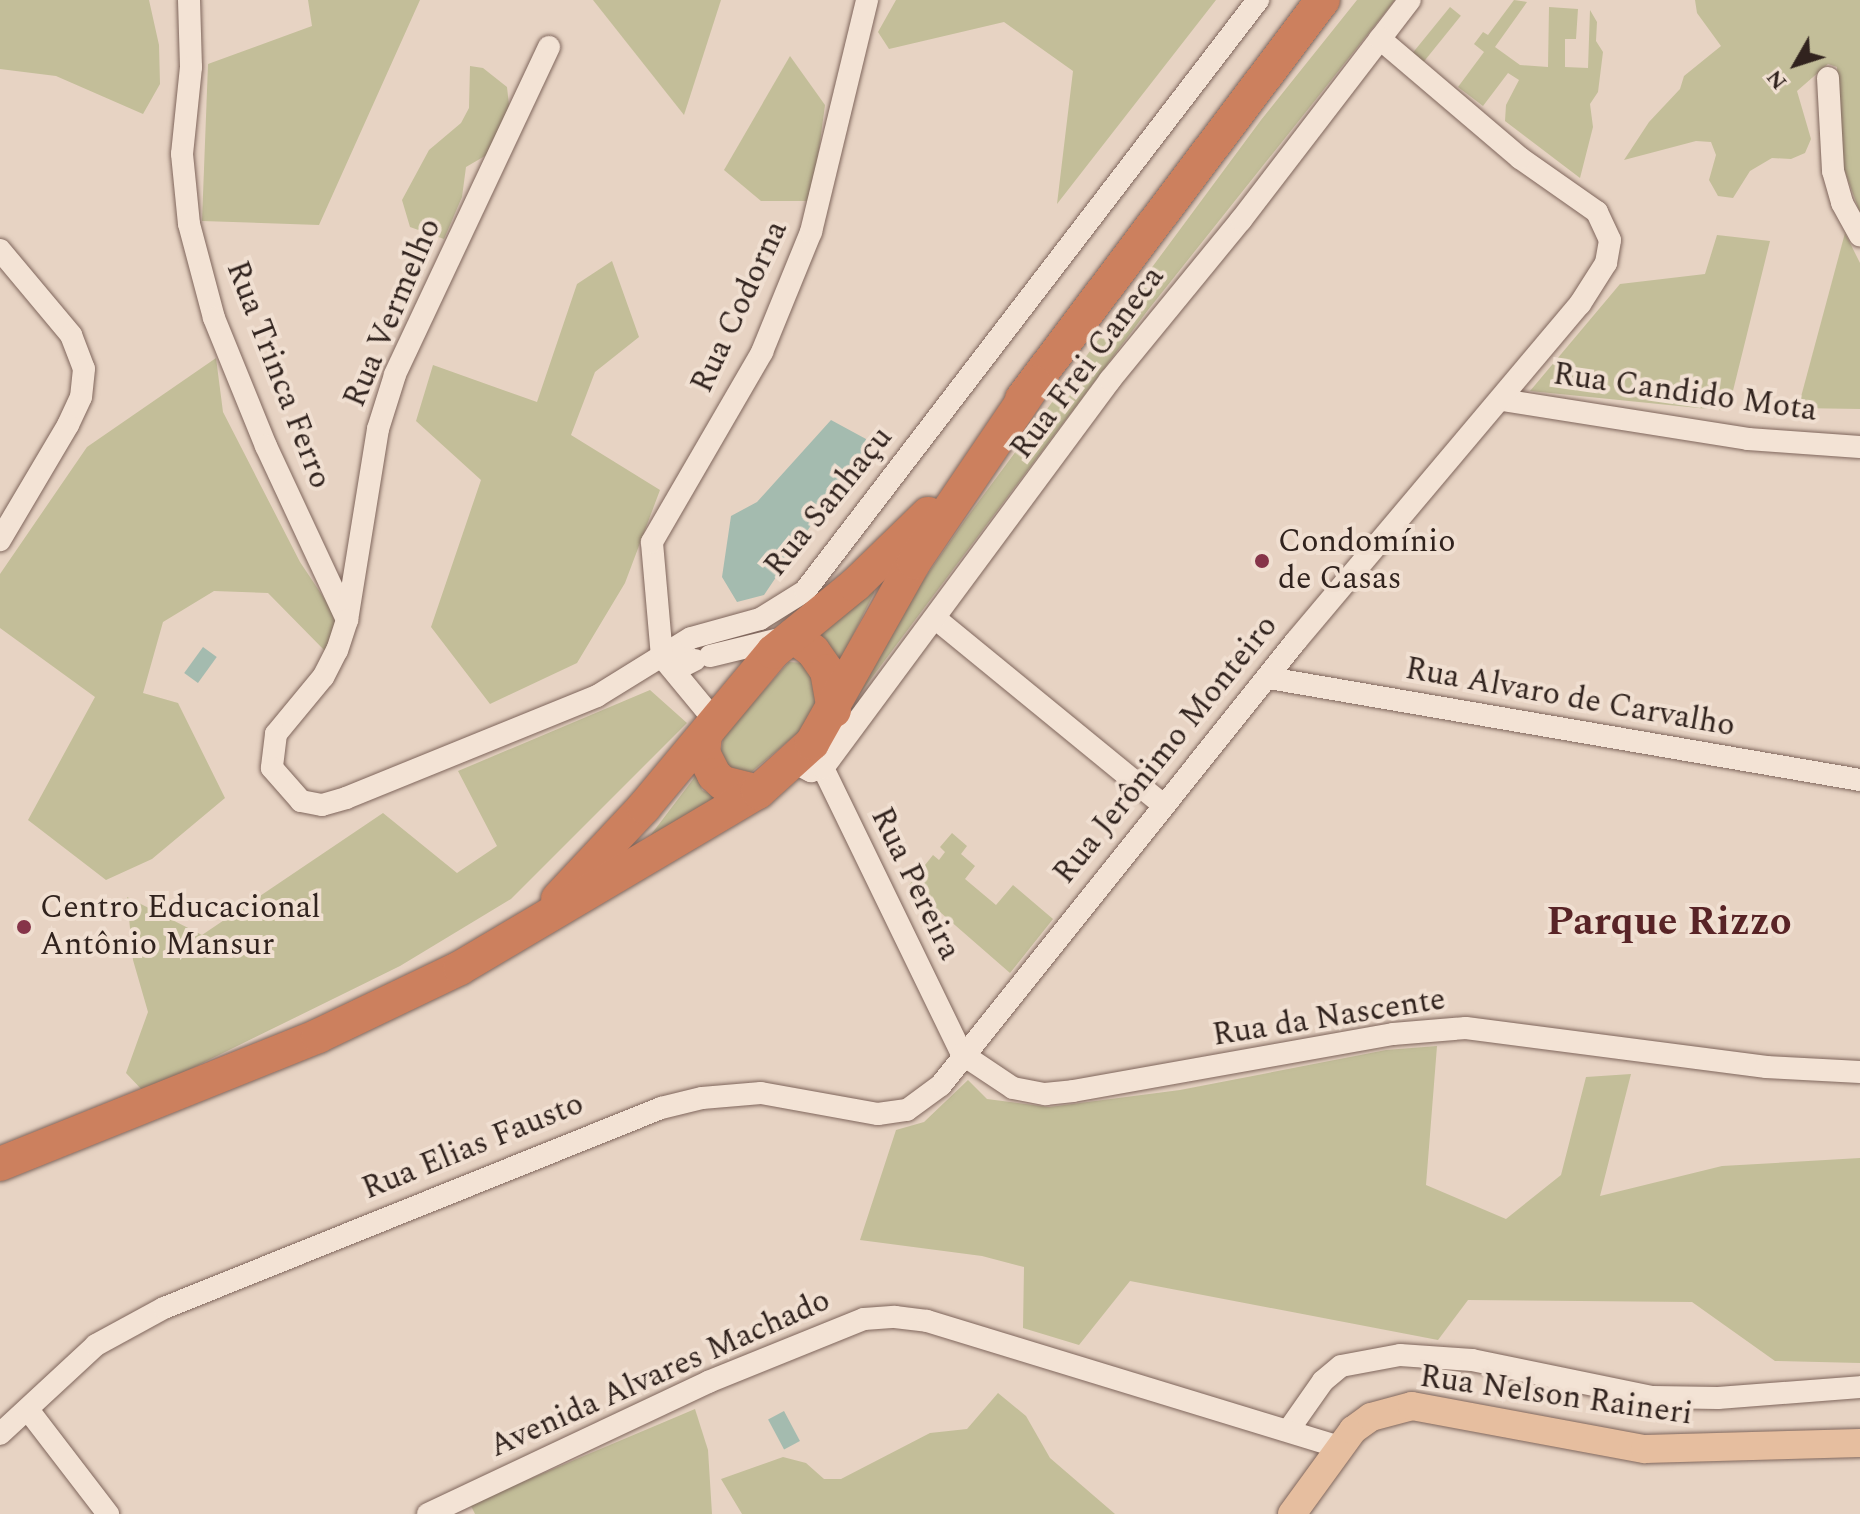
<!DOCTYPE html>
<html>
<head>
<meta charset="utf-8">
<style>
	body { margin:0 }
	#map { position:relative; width:1860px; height:1514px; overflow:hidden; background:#e7d3c3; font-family:Spectral,serif }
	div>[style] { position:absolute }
	.green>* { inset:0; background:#c3be99; transform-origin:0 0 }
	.water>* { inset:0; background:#a4bbaf; transform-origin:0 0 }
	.roads { filter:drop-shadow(0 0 2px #7f665c) drop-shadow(0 0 2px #7f665c) }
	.minor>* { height:22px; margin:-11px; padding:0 11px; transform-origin:11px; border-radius:11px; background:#f3e3d5 }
	.major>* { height:28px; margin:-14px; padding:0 14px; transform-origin:14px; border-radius:14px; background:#e6be9f }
	.highway>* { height:34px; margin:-17px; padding:0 17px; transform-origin:17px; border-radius:17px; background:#cc805e }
	.dots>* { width:22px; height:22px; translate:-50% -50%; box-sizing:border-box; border:4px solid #f0dfd1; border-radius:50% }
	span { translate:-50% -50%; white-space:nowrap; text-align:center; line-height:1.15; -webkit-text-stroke:8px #f0dfd1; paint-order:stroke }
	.street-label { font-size:32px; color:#31231e }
	.poi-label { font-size:32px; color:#31231e }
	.left { translate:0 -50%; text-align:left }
	.district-label { font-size:40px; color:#582326; font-weight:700 }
	.north { position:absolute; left:1756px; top:24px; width:80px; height:80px; -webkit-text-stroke:6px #f0dfd1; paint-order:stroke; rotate:231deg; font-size:22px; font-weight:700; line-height:32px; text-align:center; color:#31231e }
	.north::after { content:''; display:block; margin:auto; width:28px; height:36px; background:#31231e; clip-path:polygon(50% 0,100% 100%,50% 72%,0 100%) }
</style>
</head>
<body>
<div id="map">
	<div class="green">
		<div style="clip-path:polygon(0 0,149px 0,159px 45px,160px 84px,143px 114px,56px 76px,0 69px)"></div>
		<div style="clip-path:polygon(308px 0,420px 0,319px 225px,202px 221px,208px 64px,312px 26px)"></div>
		<div style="clip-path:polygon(593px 0,721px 0,684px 115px)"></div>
		<div style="clip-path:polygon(896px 0,1216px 0,1057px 204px,1073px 71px,1004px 22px,889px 49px,878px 32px)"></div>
		<div style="clip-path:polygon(1357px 0,1395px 0,1148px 310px,849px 708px,920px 585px,965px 520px,1261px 120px)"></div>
		<div style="clip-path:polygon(1514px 0,1527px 2px,1495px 47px,1520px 65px,1548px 67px,1549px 7px,1578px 9px,1576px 39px,1565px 39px,1565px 67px,1588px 68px,1590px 10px,1597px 22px,1596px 41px,1603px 52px,1598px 92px,1590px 104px,1593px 127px,1580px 178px,1505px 121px,1506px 105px,1519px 80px,1508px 73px,1483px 106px,1458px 87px,1484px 52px,1474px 44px,1483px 32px,1488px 35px)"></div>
		<div style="clip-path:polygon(1695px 0,1860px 0,1860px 213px,1844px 169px,1837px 67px,1828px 64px,1797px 91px,1811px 139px,1805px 153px,1791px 159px,1772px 158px,1750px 171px,1733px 198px,1718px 196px,1709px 180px,1716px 155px,1711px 142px,1696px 141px,1624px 160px,1649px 122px,1680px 89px,1684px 76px,1721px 46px,1697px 13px)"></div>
		<div style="left:1450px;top:7px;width:14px;height:59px;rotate:39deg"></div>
		<div style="clip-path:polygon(790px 56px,825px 105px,812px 201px,761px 201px,724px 170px)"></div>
		<div style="clip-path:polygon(470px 66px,483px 68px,507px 87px,510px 114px,490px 153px,466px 167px,462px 197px,444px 239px,410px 227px,402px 200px,429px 150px,461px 123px,469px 108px)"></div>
		<div style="clip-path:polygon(1845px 233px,1860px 263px,1860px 409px,1798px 408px)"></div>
		<div style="clip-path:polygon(1717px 235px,1770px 241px,1728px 411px,1530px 391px,1620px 284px,1705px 274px)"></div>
		<div style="clip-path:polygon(612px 261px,639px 337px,595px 372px,571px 435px,660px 490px,625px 583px,577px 663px,490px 704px,431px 627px,481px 480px,416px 421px,433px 365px,537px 402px,577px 284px)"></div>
		<div style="clip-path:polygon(216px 358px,223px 412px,300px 562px,338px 619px,328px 654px,268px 593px,214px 591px,163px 622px,143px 693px,178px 703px,225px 798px,152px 859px,106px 880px,28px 820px,95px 697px,0 628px,0 574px,87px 447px)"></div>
		<div style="clip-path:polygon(874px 590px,874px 593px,837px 667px,811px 639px)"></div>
		<div style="clip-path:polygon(789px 662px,805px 663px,822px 694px,800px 731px,748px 775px,719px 763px,724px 735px)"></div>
		<div style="clip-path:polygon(650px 690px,687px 723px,511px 899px,400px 966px,144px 1092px,126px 1073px,148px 1012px,133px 960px,127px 897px,202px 935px,383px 813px,457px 873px,497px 846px,458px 771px)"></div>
		<div style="clip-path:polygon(697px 774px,702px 790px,723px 800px,650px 836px)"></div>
		<div style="clip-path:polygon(952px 833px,967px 846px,961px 854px,975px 866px,965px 879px,996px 905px,1013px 885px,1053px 919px,1010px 973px,909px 885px,933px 855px,939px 860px,945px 852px,940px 847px)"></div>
		<div style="clip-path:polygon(1437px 1046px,1426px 1185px,1506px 1219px,1561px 1175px,1586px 1077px,1631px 1074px,1600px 1196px,1722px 1166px,1860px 1158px,1860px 1363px,1775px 1361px,1692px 1302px,1468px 1300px,1438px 1340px,1130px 1281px,1079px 1345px,1023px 1328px,1024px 1267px,982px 1256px,860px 1240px,896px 1130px,924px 1122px,968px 1080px,987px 1099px,1049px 1107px,1180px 1090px,1386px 1050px)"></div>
		<div style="clip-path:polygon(998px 1393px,1026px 1416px,1050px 1458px,1115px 1514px,742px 1514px,721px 1479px,783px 1457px,806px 1463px,824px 1479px,841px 1479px,930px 1433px,967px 1429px)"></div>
		<div style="clip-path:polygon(695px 1409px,708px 1450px,712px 1514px,475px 1514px,470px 1504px)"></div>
	</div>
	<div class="water">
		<div style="clip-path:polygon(831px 420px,866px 439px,863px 466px,822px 509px,764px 595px,737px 602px,722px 577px,731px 516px,757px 502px)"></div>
		<div style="left:203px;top:647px;width:17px;height:32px;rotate:36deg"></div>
		<div style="left:784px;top:1411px;width:34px;height:18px;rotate:62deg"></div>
	</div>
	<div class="roads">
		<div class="minor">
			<div style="left:189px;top:0;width:67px;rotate:88.3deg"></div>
			<div style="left:191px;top:67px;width:87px;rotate:95.9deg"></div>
			<div style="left:182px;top:154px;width:70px;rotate:84.3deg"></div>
			<div style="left:189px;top:224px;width:97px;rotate:75.1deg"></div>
			<div style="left:214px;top:318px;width:138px;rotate:67.9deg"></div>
			<div style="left:266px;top:446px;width:192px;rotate:65deg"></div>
			<div style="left:549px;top:47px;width:362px;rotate:115.2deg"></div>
			<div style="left:395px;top:375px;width:57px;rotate:107.5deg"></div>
			<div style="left:378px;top:429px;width:193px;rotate:99.2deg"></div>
			<div style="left:347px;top:620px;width:32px;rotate:108deg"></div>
			<div style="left:337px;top:650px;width:30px;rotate:117deg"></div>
			<div style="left:323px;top:677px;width:74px;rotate:129.5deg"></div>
			<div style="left:276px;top:734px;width:34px;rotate:97deg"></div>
			<div style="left:272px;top:768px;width:44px;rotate:48.7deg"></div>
			<div style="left:301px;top:801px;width:21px;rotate:11deg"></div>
			<div style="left:322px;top:805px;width:25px;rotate:-16deg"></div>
			<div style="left:346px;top:798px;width:271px;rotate:-22.1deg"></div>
			<div style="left:597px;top:696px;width:110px;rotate:-31.7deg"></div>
			<div style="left:691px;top:638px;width:72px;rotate:-15.4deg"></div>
			<div style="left:760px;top:619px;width:53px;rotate:-31.9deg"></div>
			<div style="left:805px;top:591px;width:745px;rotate:-52.53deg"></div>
			<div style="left:1828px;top:78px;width:93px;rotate:86.9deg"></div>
			<div style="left:1833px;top:171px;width:33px;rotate:74deg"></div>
			<div style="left:1842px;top:203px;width:37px;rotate:61deg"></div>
			<div style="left:0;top:250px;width:111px;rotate:50.1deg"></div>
			<div style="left:71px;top:335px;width:36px;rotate:69deg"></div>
			<div style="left:84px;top:369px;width:28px;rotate:96deg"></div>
			<div style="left:81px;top:397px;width:31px;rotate:115deg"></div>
			<div style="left:68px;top:425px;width:134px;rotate:120.6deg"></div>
			<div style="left:1502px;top:400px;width:249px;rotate:9deg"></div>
			<div style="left:1748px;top:439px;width:112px;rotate:4.1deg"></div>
			<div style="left:936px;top:619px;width:293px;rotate:39.3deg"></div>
			<div style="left:710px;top:656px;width:76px;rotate:-13.7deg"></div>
			<div style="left:675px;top:670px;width:22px;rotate:-27deg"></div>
			<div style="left:1269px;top:678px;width:600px;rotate:9.79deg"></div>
			<div style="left:715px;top:721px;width:83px;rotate:-129.6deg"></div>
			<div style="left:662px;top:657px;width:115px;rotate:-95deg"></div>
			<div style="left:652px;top:542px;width:220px;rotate:-59.9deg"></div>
			<div style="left:762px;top:352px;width:130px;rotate:-67.8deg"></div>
			<div style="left:811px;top:232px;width:239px;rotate:-76.4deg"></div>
			<div style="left:795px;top:763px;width:18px;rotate:27deg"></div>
			<div style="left:811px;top:771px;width:12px;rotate:-14deg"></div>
			<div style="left:823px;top:768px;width:318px;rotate:64.1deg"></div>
			<div style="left:962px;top:1054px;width:61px;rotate:33.7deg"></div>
			<div style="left:1013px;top:1088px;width:33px;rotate:11deg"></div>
			<div style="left:1045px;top:1094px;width:28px;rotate:-6deg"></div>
			<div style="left:1073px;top:1091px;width:325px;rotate:-10.1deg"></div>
			<div style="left:1393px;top:1034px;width:73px;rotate:-4.7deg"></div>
			<div style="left:1466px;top:1028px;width:303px;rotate:7.4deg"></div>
			<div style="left:1766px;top:1067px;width:94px;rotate:3deg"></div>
			<div style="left:823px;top:768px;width:483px;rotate:-53.5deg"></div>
			<div style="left:1110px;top:380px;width:207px;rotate:-50.7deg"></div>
			<div style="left:1241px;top:220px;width:277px;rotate:-52.5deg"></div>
			<div style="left:29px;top:1411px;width:130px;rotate:52.5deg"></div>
			<div style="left:1290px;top:1428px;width:57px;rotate:-54.9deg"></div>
			<div style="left:1323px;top:1381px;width:23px;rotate:-40deg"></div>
			<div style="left:1341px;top:1366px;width:60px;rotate:-10.6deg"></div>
			<div style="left:1400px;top:1355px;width:72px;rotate:4deg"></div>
			<div style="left:1472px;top:1360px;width:185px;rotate:11.6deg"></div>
			<div style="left:1653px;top:1397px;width:65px;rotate:0.9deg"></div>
			<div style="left:1718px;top:1398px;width:142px;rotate:-4.4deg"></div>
			<div style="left:0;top:1434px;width:131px;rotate:-42.8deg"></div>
			<div style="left:96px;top:1345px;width:77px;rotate:-28.6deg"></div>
			<div style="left:164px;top:1308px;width:536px;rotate:-21.92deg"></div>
			<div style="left:661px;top:1108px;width:42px;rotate:-13.7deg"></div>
			<div style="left:702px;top:1098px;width:59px;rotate:-4.8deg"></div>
			<div style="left:761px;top:1093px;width:119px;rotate:10.2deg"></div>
			<div style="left:878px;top:1114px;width:29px;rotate:-8deg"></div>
			<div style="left:907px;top:1110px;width:42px;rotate:-36.3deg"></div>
			<div style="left:941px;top:1085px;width:568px;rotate:-51.36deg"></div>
			<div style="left:1296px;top:641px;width:441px;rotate:-49.9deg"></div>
			<div style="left:1580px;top:304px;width:49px;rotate:-57.6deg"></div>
			<div style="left:1606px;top:263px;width:23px;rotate:-80deg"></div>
			<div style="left:1610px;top:240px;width:31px;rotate:-115deg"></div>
			<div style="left:1597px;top:212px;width:94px;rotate:-145deg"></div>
			<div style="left:1520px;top:158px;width:184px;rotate:-139.6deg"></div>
			<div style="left:428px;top:1514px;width:310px;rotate:-25.2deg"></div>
			<div style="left:708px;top:1382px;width:168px;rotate:-22deg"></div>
			<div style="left:864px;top:1319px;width:31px;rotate:-4deg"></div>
			<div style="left:895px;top:1317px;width:32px;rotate:7deg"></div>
			<div style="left:927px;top:1321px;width:429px;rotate:17deg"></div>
		</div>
		<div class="major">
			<div style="left:1292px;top:1514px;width:104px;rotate:-54deg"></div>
			<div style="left:1353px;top:1430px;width:22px;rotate:-36deg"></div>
			<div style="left:1371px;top:1417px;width:42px;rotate:-15deg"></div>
			<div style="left:1412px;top:1406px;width:237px;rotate:10.5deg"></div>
			<div style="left:1645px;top:1449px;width:215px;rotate:-1.6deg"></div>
		</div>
		<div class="highway">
			<div style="left:1022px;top:399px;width:500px;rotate:-53deg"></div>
			<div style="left:793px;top:636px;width:25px;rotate:37deg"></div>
			<div style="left:813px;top:651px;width:24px;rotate:55deg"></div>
			<div style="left:827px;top:671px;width:40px;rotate:80deg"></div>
			<div style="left:705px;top:735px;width:18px;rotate:96deg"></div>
			<div style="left:703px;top:753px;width:25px;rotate:63deg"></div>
			<div style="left:714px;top:775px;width:12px;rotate:42deg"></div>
			<div style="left:723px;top:783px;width:36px;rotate:14deg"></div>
			<div style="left:558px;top:899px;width:126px;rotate:-46.9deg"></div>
			<div style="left:644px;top:807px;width:202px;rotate:-50.2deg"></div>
			<div style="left:773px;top:652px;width:106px;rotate:-39.3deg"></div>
			<div style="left:855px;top:585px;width:102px;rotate:-44.2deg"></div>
			<div style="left:0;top:1164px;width:343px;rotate:-21.9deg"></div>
			<div style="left:318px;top:1036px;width:157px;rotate:-25.6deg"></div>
			<div style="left:460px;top:968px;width:346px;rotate:-30.6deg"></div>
			<div style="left:758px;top:792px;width:73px;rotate:-42.2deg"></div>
			<div style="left:812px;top:743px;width:208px;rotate:-60.6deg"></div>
			<div style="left:914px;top:562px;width:216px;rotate:-55.9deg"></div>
		</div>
	</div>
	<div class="dots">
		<div style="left:1262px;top:561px;background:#863449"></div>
		<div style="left:24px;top:927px;background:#863449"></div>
	</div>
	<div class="street-label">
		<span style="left:740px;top:307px;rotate:-65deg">Rua Codorna</span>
		<span style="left:393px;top:313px;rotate:-67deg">Rua Vermelho</span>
		<span style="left:1088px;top:363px;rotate:-53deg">Rua Frei Caneca</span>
		<span style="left:278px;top:375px;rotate:69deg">Rua Trinca Ferro</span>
		<span style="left:1685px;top:393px;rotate:8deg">Rua Candido Mota</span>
		<span style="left:829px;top:502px;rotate:-51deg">Rua Sanhaçu</span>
		<span style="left:1570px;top:698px;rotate:10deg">Rua Alvaro de Carvalho</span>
		<span style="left:1166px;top:750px;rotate:-51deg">Rua Jerônimo Monteiro</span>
		<span style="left:915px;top:884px;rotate:64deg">Rua Pereira</span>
		<span style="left:1329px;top:1018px;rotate:-9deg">Rua da Nascente</span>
		<span style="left:473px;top:1147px;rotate:-22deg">Rua Elias Fausto</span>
		<span style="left:660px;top:1374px;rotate:-24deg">Avenida Alvares Machado</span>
		<span style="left:1556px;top:1396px;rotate:8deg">Rua Nelson Raineri</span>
	</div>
	<div class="poi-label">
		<span class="left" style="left:1278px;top:561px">Condomínio<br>de Casas</span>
		<span class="left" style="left:40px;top:927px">Centro Educacional<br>Antônio Mansur</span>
	</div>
	<div class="district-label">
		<span style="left:1669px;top:923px">Parque Rizzo</span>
	</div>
	<div class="north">N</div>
</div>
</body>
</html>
